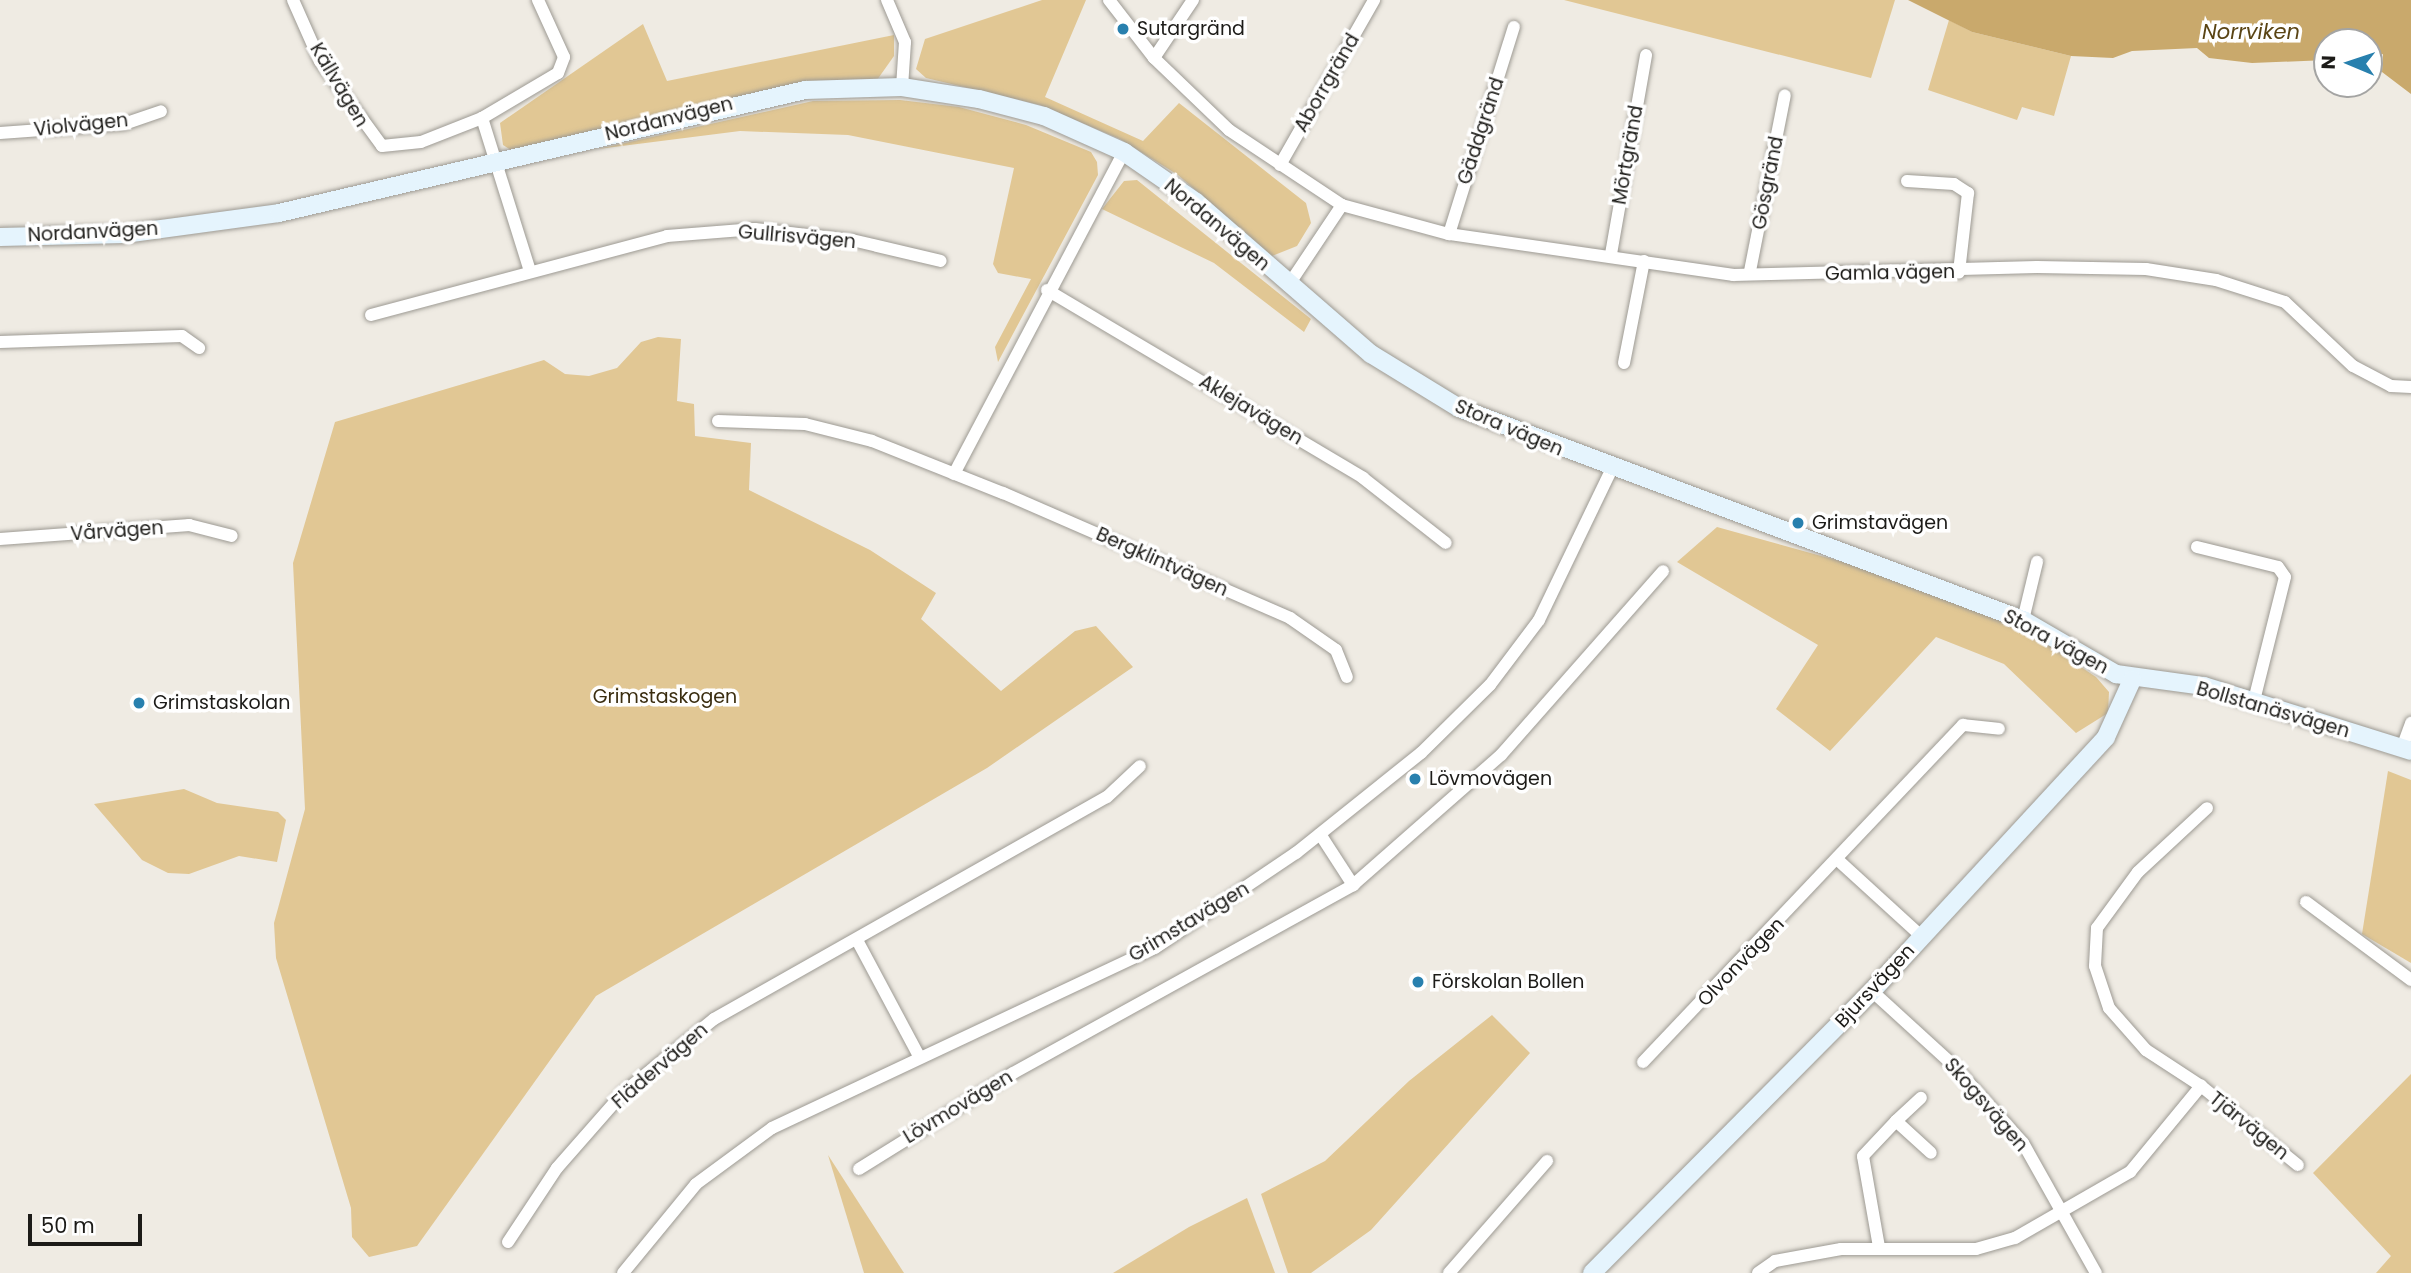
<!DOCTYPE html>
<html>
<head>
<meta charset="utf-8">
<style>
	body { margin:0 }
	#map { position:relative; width:2411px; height:1273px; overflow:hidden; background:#efebe3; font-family:Poppins,sans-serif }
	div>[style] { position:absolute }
	.green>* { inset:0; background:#e1c794 }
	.water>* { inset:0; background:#c9a96c }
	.roads { filter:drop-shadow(0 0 2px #9d9a93) drop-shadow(0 0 2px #9d9a93) }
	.street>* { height:12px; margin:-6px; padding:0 6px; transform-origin:6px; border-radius:6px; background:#fff }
	.secondary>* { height:18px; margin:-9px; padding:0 9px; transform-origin:9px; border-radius:9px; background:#e5f4fd }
	.dots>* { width:19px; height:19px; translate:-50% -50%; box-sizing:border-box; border:4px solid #fff; border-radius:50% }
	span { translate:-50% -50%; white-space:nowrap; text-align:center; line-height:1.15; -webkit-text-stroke:7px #fff; paint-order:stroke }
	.poi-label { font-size:19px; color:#1c1b18 }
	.left { translate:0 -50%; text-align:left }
	.street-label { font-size:19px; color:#1c1b18 }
	.park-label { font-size:19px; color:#3a2d10 }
	.water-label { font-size:21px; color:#5a4414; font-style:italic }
	.north { position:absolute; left:2313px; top:28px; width:70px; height:70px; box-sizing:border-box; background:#fff; border:2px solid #a4a4a3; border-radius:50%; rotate:272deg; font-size:19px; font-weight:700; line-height:28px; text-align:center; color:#1c1b18 }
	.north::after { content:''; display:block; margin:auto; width:24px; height:32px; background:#2880ae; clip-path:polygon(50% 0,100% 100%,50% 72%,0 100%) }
	.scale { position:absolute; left:28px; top:1214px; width:114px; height:32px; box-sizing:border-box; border:4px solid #1c1b18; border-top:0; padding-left:9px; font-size:21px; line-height:24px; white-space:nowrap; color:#1c1b18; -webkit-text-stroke:5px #fff; paint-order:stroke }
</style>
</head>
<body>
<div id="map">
	<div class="green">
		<div style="clip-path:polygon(1042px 0,1086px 0,1045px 97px,1143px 141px,1179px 103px,1306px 203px,1311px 223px,1297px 246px,1272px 256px,1178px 175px,1120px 139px,1040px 105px,926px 78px,916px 69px,925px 39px)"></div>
		<div style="clip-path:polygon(1564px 0,1895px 0,1871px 78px)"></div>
		<div style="clip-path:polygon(1949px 20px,1972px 32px,2071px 56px,2054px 116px,2022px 107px,2017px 120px,1928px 90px)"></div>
		<div style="clip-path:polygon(643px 24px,667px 81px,894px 35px,894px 56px,877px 80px,805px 82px,511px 150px,503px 145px,500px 123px)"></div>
		<div style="clip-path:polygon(900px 100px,959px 107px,1026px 125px,1091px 152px,1097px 162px,1098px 175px,998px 362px,995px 347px,1031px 279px,998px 273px,993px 264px,1014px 168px,848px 135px,740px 131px,598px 149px,813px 101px)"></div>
		<div style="clip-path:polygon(1137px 180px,1311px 319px,1304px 332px,1214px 263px,1102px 209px,1124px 181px)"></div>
		<div style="clip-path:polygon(658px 337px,681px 339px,677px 401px,694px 404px,695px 436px,751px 443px,749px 490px,870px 550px,936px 593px,921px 619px,1001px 691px,1075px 631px,1096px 626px,1133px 667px,987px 768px,596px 996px,417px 1246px,369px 1257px,352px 1237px,351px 1208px,276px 958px,274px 923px,305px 809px,293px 563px,335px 422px,544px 360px,565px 374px,589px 376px,617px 368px,641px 342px)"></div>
		<div style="clip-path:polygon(1717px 527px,1872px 570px,2015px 623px,2096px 677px,2109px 692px,2108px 713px,2076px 733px,2004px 664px,1936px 637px,1830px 751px,1776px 709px,1818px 645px,1677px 562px)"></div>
		<div style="clip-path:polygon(2388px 771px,2411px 780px,2411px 963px,2362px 934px)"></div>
		<div style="clip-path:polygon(184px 789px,217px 803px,278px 812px,286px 820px,277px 862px,239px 856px,189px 874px,168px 873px,142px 860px,94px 804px)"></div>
		<div style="clip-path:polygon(1492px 1015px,1530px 1053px,1371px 1230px,1311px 1273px,1288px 1273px,1261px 1194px,1325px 1161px,1409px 1081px)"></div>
		<div style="clip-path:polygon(2411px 1074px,2411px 1273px,2376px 1273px,2391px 1256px,2313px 1173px)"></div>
		<div style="clip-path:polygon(828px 1155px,904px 1273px,864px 1273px)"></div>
		<div style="clip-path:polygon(1247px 1198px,1275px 1273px,1113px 1273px,1189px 1227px)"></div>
	</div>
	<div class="water">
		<div style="clip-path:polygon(1908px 0,2411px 0,2411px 94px,2382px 72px,2383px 54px,2369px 59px,2369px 42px,2327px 42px,2327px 60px,2252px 63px,2209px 58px,2197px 48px,2132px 51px,2113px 58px,2071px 56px,1972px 32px)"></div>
	</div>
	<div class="roads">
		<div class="street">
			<div style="left:293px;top:0;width:67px;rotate:66.1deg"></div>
			<div style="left:320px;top:61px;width:105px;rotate:53.9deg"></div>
			<div style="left:382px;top:146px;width:39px;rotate:-6deg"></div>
			<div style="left:421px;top:142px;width:66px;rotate:-21.5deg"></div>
			<div style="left:482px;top:118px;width:88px;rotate:-30.6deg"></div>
			<div style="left:558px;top:73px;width:17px;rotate:-69deg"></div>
			<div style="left:564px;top:57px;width:63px;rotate:-114.5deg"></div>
			<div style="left:887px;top:0;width:46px;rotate:66.8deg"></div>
			<div style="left:905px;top:42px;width:45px;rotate:93.8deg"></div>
			<div style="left:1109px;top:0;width:73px;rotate:52.2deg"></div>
			<div style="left:1154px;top:58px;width:104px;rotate:43.8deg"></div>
			<div style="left:1229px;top:130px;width:136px;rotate:33.6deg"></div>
			<div style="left:1342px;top:205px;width:97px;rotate:123.7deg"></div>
			<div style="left:1154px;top:58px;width:70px;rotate:-56.1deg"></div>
			<div style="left:482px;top:118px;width:160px;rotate:72.6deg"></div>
			<div style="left:0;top:133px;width:124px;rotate:-4.2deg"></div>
			<div style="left:124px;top:124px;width:39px;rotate:-19deg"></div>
			<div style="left:1280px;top:165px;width:190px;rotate:-60.3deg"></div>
			<div style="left:1907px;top:181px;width:47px;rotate:3.7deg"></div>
			<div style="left:1954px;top:184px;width:17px;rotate:33deg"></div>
			<div style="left:1968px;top:193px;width:80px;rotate:96.5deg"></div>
			<div style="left:1342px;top:205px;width:111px;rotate:15.2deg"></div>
			<div style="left:1449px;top:234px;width:287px;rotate:8.2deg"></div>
			<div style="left:1733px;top:275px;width:304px;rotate:-1.5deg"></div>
			<div style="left:2037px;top:267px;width:109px;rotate:1.1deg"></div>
			<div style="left:2146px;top:269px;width:71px;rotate:8.9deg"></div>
			<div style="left:2216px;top:280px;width:72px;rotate:17.7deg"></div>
			<div style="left:2285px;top:302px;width:93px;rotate:43.3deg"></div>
			<div style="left:2353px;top:366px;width:43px;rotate:27.8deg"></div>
			<div style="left:2391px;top:386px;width:20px;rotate:3deg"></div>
			<div style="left:1449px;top:234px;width:217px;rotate:-72.6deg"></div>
			<div style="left:1611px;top:254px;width:202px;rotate:-80deg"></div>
			<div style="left:1750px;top:271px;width:179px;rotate:-78.8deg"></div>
			<div style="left:1047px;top:290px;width:368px;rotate:30.7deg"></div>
			<div style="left:1363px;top:478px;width:105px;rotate:38.1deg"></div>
			<div style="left:371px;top:315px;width:306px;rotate:-14.9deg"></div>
			<div style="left:667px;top:236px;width:88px;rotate:-4.5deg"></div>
			<div style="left:755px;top:229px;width:98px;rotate:6.5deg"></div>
			<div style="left:852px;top:240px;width:91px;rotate:13.3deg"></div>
			<div style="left:0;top:342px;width:182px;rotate:-1.9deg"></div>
			<div style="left:182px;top:336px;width:21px;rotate:35deg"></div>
			<div style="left:1624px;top:363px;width:104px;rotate:-78.9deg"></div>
			<div style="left:718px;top:421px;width:87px;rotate:2deg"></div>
			<div style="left:805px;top:424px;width:69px;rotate:14.2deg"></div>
			<div style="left:872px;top:441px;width:141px;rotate:21.7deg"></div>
			<div style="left:1003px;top:493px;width:313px;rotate:23.5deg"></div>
			<div style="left:1290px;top:618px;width:56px;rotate:34.8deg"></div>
			<div style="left:1336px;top:650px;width:29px;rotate:68deg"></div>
			<div style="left:954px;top:474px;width:364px;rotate:-62.2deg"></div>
			<div style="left:0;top:539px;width:190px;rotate:-4.2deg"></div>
			<div style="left:189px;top:525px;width:44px;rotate:14.3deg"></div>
			<div style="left:2197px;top:547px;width:83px;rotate:13.9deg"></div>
			<div style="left:2278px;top:567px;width:12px;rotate:55deg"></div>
			<div style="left:2285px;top:577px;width:127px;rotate:104.1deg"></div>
			<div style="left:2023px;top:620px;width:60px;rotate:-76.4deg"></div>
			<div style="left:2402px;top:748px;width:27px;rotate:-70deg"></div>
			<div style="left:1320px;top:834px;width:61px;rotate:57.1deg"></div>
			<div style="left:1839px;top:861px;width:111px;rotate:42.4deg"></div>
			<div style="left:2306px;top:902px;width:131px;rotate:36.6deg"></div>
			<div style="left:857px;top:940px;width:132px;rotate:61.9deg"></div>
			<div style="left:1872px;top:991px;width:110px;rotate:42.4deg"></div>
			<div style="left:1953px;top:1065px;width:105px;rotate:48.1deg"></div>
			<div style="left:2023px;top:1143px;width:149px;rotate:60.7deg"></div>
			<div style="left:1643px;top:1062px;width:465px;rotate:-46.5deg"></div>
			<div style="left:1963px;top:725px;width:36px;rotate:6deg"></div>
			<div style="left:2201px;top:1086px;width:125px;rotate:39.2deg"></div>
			<div style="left:1896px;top:1121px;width:34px;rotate:-43deg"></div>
			<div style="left:859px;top:1169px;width:181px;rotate:-31.9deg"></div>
			<div style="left:1013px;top:1073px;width:389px;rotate:-28.9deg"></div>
			<div style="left:1353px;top:885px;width:197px;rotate:-41.3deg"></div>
			<div style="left:1501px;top:755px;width:245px;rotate:-48.6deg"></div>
			<div style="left:508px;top:1242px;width:89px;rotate:-56.5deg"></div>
			<div style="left:557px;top:1168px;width:100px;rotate:-48.7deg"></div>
			<div style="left:623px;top:1093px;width:117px;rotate:-39.1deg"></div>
			<div style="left:714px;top:1019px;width:451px;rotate:-29.5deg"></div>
			<div style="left:1107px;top:797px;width:45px;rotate:-43.2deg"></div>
			<div style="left:1879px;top:1247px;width:92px;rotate:-100deg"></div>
			<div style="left:1863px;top:1156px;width:48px;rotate:-46.7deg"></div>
			<div style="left:1896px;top:1121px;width:47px;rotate:42.4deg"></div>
			<div style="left:623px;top:1273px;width:115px;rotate:-50.6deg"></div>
			<div style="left:696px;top:1184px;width:94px;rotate:-36.4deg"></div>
			<div style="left:772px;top:1128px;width:423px;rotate:-25.2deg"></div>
			<div style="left:1155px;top:948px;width:170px;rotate:-34deg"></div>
			<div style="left:1296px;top:853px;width:160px;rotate:-38.7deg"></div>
			<div style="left:1421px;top:753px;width:97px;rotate:-44.6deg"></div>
			<div style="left:1490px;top:685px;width:81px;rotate:-53deg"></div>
			<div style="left:1539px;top:620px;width:169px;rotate:-64.3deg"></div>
			<div style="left:1449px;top:1273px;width:149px;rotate:-48.8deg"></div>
			<div style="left:1758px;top:1273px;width:21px;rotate:-35deg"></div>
			<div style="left:1775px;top:1261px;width:67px;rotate:-10.3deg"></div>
			<div style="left:1841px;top:1249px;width:135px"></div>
			<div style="left:1976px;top:1249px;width:41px;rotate:-15.8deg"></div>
			<div style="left:2015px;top:1238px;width:133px;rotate:-29.9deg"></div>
			<div style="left:2130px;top:1172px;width:112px;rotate:-50.5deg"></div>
			<div style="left:2201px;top:1086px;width:66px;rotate:-146.8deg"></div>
			<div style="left:2146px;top:1050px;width:56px;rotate:-131.4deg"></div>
			<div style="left:2109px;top:1008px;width:44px;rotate:-108.4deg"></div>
			<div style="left:2095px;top:966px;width:38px;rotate:-87deg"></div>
			<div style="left:2097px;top:928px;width:69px;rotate:-53.8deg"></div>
			<div style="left:2138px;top:872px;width:94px;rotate:-42.8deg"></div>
		</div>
		<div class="secondary">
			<div style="left:0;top:237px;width:124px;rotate:-1.4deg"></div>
			<div style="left:124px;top:234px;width:156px;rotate:-7.7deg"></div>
			<div style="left:279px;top:213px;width:540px;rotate:-13.16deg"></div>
			<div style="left:805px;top:90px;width:97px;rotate:-1.8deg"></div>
			<div style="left:902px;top:87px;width:78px;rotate:8.9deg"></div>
			<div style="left:979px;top:99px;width:67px;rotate:14.7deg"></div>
			<div style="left:1044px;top:116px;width:88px;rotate:24.2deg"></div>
			<div style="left:1124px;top:152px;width:88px;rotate:34.8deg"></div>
			<div style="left:1196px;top:202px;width:232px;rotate:41deg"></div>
			<div style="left:1371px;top:354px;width:103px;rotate:31.5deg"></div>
			<div style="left:1459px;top:408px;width:603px;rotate:20.6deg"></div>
			<div style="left:2023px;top:620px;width:108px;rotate:30.1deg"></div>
			<div style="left:2116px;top:674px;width:89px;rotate:7.8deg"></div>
			<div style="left:2204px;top:686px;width:217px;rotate:17.4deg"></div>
			<div style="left:1592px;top:1273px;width:397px;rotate:-45.2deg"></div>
			<div style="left:1872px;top:991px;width:345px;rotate:-47.3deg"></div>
			<div style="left:2106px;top:737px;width:63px;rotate:-65.5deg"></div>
		</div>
	</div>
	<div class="dots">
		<div style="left:1123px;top:29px;background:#2880ae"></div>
		<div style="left:1798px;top:523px;background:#2880ae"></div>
		<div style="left:139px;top:703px;background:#2880ae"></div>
		<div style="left:1415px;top:779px;background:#2880ae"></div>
		<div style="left:1418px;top:982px;background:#2880ae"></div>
	</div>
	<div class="poi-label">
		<span class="left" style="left:1137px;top:29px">Sutargränd</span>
		<span class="left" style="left:1812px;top:523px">Grimstavägen</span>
		<span class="left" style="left:153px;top:703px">Grimstaskolan</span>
		<span class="left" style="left:1429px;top:779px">Lövmovägen</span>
		<span class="left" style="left:1432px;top:982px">Förskolan Bollen</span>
	</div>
	<div class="street-label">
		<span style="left:1327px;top:83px;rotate:-60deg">Aborrgränd</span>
		<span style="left:339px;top:85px;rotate:59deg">Källvägen</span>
		<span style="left:669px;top:119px;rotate:-14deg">Nordanvägen</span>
		<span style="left:81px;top:125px;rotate:-6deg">Violvägen</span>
		<span style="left:1481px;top:131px;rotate:-72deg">Gäddgränd</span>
		<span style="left:1628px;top:155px;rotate:-80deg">Mörtgränd</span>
		<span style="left:1768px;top:183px;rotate:-79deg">Gösgränd</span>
		<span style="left:1217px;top:225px;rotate:40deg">Nordanvägen</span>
		<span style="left:93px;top:232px;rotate:-3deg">Nordanvägen</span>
		<span style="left:797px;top:237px;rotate:5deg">Gullrisvägen</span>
		<span style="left:1890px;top:273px;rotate:-1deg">Gamla vägen</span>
		<span style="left:1251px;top:410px;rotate:31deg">Aklejavägen</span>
		<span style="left:1509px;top:428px;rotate:23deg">Stora vägen</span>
		<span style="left:117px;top:531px;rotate:-4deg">Vårvägen</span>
		<span style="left:1162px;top:562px;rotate:24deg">Bergklintvägen</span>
		<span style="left:2056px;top:642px;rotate:28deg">Stora vägen</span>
		<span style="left:2273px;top:710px;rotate:16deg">Bollstanäsvägen</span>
		<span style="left:1189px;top:922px;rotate:-31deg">Grimstavägen</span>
		<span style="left:1741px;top:962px;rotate:-46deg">Olvonvägen</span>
		<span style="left:1875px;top:986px;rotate:-47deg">Bjursvägen</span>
		<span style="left:660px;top:1066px;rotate:-41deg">Flädervägen</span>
		<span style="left:1986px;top:1105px;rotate:49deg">Skogsvägen</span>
		<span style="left:958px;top:1107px;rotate:-31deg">Lövmovägen</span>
		<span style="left:2249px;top:1126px;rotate:39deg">Tjärvägen</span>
	</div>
	<div class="park-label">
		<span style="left:665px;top:697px">Grimstaskogen</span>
	</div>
	<div class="water-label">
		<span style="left:2251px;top:32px">Norrviken</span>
	</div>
	<div class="north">N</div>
	<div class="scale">50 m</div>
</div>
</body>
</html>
